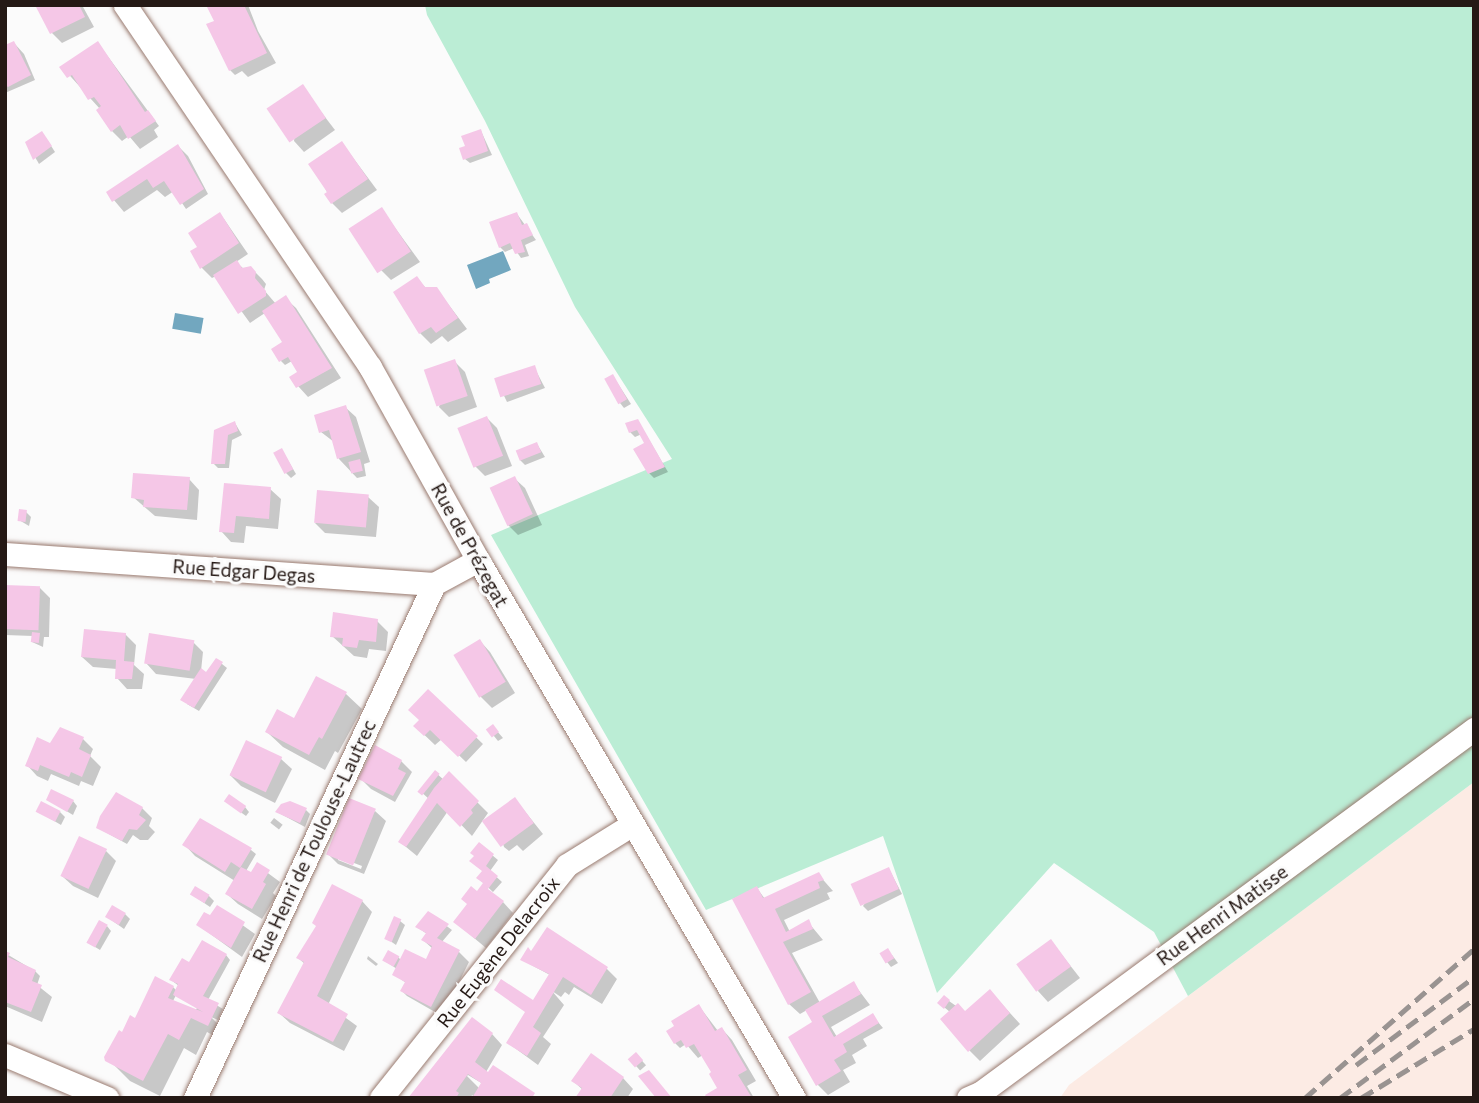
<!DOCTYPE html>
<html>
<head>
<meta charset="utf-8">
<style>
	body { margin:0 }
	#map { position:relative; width:1479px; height:1103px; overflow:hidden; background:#fbfbfb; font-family:Commissioner,sans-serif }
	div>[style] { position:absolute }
	.built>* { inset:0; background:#fcebe4 }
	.green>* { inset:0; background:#bbedd5 }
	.water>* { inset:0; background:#72a7bf; transform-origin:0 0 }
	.shadow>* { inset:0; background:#0003; transform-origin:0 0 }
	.building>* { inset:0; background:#f5c7e7; transform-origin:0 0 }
	.roads { filter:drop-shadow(0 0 2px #997a6f) drop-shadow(0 0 2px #997a6f) }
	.minor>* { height:23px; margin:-11.5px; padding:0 11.5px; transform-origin:11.5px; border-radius:11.5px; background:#fff }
	.rail>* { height:5px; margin-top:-2.5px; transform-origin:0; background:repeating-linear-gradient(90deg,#999391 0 14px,transparent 0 21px) }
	span { translate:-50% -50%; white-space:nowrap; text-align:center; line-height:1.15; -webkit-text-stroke:6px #fbfbfb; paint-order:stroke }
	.street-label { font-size:19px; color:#251915 }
	.frame { position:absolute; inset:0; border:7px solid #251915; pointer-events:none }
</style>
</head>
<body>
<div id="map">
	<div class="built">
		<div style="clip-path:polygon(1474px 782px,1474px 1098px,1060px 1098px,1069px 1085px)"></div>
	</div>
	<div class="green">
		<div style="clip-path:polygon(425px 5px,1474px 5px,1474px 782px,1188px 996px,1154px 932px,1054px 863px,937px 993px,883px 836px,706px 910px,491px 535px,672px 459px,575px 307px,485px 121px,427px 15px)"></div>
	</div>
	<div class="water">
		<div style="clip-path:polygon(503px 251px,511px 270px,489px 279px,490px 283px,476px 289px,467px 265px)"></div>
		<div style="left:175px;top:313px;width:29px;height:16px;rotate:10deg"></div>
	</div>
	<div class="shadow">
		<div style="clip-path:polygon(38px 5px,82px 5px,94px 27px,62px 43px,52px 33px)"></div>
		<div style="clip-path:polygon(215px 5px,248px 5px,258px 31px,276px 63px,248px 77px,242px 71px,235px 75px,230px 70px)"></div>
		<div style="clip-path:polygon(14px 43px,24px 54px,35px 80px,5px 93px,5px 47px)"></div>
		<div style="clip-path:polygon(98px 43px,159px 126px,154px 130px,158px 137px,140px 149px,129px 136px,122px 141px,112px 131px,100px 109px,62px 67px)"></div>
		<div style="clip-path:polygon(302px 87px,335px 130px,304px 152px,294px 141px)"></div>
		<div style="clip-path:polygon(481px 131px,492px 155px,470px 163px,465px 159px)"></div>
		<div style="clip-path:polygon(46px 138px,55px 152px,39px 164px,27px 143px)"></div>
		<div style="clip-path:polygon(342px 143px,377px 190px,342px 213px,332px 203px,321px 179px)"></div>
		<div style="clip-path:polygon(178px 146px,188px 156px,208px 194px,186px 209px,174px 191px,165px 197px,157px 190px,124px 212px,108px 193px)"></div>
		<div style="clip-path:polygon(382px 210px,420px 262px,391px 280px,380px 269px)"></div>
		<div style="clip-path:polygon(517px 214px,536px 240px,525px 245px,529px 256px,521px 258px,514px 248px,505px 252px,500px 247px)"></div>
		<div style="clip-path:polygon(224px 219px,248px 254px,236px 262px,244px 269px,251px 268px,262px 279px,266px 284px,264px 290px,276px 304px,285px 298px,296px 308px,341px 378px,308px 397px,298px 386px,300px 373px,292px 361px,285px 365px,281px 361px,285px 342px,265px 313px,250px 323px,216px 276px,212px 278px,202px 268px,193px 253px)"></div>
		<div style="clip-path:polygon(417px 279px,427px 289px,436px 288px,467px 329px,448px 342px,442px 336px,431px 344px,420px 333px)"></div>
		<div style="clip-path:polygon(454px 361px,465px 372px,477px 407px,449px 417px,439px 407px)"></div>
		<div style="clip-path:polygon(534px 367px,545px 388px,507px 402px,496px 379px)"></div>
		<div style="clip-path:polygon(613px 376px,631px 404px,624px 408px,620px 403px)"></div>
		<div style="clip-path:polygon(345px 407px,356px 417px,370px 462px,364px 464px,366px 476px,357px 478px,339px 459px,334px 442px,321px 432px)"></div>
		<div style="clip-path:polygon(487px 418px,497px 428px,512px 466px,485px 476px,474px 465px)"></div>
		<div style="clip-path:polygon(638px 421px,668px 472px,654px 478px,649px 473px,647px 444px,642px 434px,635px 437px,630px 432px)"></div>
		<div style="clip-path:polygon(235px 423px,242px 435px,232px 440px,229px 468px,218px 468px,213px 463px,216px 431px)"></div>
		<div style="clip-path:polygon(537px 444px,545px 457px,525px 465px,520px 460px)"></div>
		<div style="clip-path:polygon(282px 450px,296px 474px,291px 478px,286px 473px)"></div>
		<div style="clip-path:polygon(514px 478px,525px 488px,542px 525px,518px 535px,508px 525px)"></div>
		<div style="clip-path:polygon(189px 479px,199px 490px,197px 520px,155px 516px,133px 497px)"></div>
		<div style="clip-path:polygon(226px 485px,270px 489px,281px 499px,278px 529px,246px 526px,244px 543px,231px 542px,221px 531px)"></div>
		<div style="clip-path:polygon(368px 497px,379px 507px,376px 537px,325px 533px,315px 523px)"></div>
		<div style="clip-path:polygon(26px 512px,31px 517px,29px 526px,19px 520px)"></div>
		<div style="clip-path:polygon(5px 587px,40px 588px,50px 598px,49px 637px,44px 637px,43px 647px,32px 642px,33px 636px,5px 635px)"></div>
		<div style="clip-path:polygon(377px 621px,388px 632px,386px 651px,369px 649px,367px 658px,354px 656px,332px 636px)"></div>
		<div style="clip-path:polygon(125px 634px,136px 645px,134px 665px,144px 674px,142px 689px,127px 689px,117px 678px,117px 669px,93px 667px,82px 657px)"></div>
		<div style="clip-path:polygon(480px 641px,490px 652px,515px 693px,492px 708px,481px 697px,457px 655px)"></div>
		<div style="clip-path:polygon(193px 642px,203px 652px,201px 671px,207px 675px,217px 660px,227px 668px,199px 711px,187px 704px,196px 679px,156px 674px,146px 663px)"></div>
		<div style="clip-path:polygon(317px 678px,346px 694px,362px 709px,338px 753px,335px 751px,325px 770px,283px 747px,267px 732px,294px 720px)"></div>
		<div style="clip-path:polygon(428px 691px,483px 744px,466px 762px,442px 739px,435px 745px,415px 726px,421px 720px)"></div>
		<div style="clip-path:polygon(489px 730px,497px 731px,503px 738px,498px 741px)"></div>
		<div style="clip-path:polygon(83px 739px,93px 749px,90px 756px,101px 767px,93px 786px,81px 781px,79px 786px,51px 774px,48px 781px,37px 776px,27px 765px,51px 745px)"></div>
		<div style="clip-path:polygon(247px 742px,281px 759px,292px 769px,275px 803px,241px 786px,230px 775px)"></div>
		<div style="clip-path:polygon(401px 761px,412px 772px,395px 802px,371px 789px,360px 778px)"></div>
		<div style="clip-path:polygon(435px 772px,444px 780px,449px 774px,488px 813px,472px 836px,448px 811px,417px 856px,400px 842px,429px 799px,420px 791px)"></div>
		<div style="clip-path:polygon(515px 799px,543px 834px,523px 851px,517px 845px,509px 851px,504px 847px,494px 815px)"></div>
		<div style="clip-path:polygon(48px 800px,73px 801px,77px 806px,73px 815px)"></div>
		<div style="clip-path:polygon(231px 805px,245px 807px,249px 812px,246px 816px)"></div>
		<div style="clip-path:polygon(142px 808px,152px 818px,149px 826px,155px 832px,148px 840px,140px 840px,133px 835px,127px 844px,98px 828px)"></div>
		<div style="clip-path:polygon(306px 810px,310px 814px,305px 827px,277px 812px)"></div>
		<div style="clip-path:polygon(evenodd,375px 811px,386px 821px,364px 874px,338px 864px,327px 853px,375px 811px,338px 857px,362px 866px,361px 869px,338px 860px,338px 857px)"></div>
		<div style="clip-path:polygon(39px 812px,60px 812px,65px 817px,61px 825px)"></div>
		<div style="left:274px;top:818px;width:11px;height:6px;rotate:38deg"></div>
		<div style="clip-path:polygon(185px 845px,251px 850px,256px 854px,246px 871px,252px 875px,257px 865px,280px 882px,273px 893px,276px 896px,262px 919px,238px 904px,227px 894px,235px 881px,195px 856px)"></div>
		<div style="clip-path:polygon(480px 845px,498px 860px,490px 871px,502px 882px,493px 892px,478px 878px,483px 871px)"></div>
		<div style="clip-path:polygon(106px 851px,116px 861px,98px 898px,73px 886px,62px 876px)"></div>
		<div style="clip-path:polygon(889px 869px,902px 894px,868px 911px,863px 906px)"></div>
		<div style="clip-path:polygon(818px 874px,833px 891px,827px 893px,830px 899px,784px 920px,790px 932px,808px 922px,823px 940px,792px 953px,820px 1003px,854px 984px,870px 1005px,831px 1027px,837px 1037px,873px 1016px,883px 1028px,863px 1039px,867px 1046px,852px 1055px,856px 1063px,843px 1070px,850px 1082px,828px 1095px,817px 1084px,814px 1023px,807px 1010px,800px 1014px,789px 1004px,757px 888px,765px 899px)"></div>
		<div style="clip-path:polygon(191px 894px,209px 896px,214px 901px,210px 907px)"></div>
		<div style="clip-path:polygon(362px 901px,372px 912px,328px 1005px,357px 1026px,344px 1051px,290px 1023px,279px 1013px,305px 964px,298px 958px)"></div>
		<div style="clip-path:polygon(503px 902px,513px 913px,486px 948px,455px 922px)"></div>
		<div style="clip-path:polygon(217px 907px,255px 934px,242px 957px,198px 925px,211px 918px)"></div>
		<div style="clip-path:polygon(429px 913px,452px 930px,441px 943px,459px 952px,469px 962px,442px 1016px,407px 996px,402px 991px,406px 983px,394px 974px,397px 969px,385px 961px,398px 957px,401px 960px,427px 962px,433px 949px,423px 940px,427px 934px,417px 927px)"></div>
		<div style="clip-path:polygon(125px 914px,130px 919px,124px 929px,107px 917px)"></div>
		<div style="clip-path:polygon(400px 921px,405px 925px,396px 945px,386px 938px)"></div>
		<div style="clip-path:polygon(107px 926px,111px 931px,100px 950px,87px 942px)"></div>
		<div style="clip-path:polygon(1051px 941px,1080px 978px,1048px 1002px,1038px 991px)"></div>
		<div style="clip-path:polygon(532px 952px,607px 969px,617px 979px,602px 1004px,574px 987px,569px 995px,565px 992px,561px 997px,552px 991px,564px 1005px,543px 1037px,551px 1044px,538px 1065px,508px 1043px,550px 975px,522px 960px)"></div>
		<div style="clip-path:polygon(5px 953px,35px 971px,40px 976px,37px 985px,52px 997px,42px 1022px,5px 1006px)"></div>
		<div style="clip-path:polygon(evenodd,226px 955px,230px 960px,208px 1000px,223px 1009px,218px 1020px,211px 1017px,227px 1033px,224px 1041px,207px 1032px,196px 1055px,184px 1048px,160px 1096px,130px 1081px,106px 1057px,123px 1034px,142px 1023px,173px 987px,177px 991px,179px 986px,171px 980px,190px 965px,226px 955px,176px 995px,197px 1008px,195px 1011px,173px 1001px,176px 995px)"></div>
		<div style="clip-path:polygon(892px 955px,898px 963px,891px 967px,887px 962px)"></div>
		<div style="clip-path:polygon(368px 956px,378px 964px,376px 966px,367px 959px)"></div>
		<div style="clip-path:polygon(949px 1001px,966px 1013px,1000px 1002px,1020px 1024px,980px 1061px,969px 1050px,950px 1012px,939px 1003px)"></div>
		<div style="clip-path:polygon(699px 1006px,718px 1031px,722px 1029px,732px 1040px,756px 1081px,747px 1086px,754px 1098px,709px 1098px,720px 1088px,714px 1073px,703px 1055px,698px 1058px,686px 1044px,680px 1048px,675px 1043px)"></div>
		<div style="clip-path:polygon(evenodd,492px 1034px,502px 1045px,486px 1072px,537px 1098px,475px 1098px,472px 1095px,471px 1098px,410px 1098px,492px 1034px,468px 1075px,483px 1084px,479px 1088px,467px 1076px,468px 1075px)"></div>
		<div style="left:636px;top:1054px;width:15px;height:8px;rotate:48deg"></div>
		<div style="clip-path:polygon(623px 1078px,633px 1089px,627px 1098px,577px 1098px,583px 1090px,573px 1081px)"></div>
	</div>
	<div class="building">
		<div style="clip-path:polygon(35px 5px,79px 5px,85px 17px,50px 34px)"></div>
		<div style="clip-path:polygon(211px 5px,244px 5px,267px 53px,229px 71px,206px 24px,214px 21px,207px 7px)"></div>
		<div style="clip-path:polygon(14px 41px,31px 75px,8px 87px,5px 85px,5px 45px)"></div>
		<div style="clip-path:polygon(98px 41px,145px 112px,148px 110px,156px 121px,128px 139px,120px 125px,111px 132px,96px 110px,101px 106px,94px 97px,88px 100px,72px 75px,67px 78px,59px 67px)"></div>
		<div style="left:303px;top:84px;width:41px;height:44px;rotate:56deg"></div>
		<div style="clip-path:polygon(481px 129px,488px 151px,463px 160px,459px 148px,465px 146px,461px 136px)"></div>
		<div style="clip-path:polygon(42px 131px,52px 146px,33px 160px,25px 142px)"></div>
		<div style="clip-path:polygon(342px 141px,368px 179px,331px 204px,324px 194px,327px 192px,308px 164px)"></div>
		<div style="clip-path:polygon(178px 144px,204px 189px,180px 205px,164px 181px,153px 188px,147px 179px,112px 202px,106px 192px)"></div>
		<div style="left:382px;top:207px;width:53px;height:40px;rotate:57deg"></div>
		<div style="clip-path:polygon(220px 212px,239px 243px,200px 269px,190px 251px,197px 247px,188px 233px)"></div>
		<div style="clip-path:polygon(517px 212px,522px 225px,527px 223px,533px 235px,521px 240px,525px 252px,515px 254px,510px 243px,499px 248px,489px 222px)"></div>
		<div style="clip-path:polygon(237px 260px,242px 268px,251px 266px,256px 272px,255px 278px,266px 291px,266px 296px,238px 314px,213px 275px)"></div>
		<div style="clip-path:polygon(417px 276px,425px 287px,437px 287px,458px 318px,436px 333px,431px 327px,419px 334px,393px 292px)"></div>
		<div style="clip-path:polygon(286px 295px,332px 368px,296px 388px,289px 377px,297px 372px,288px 357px,279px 362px,271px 349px,282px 342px,262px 311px)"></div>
		<div style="left:455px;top:359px;width:39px;height:33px;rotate:71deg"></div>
		<div style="left:535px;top:365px;width:20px;height:43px;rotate:72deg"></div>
		<div style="left:613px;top:374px;width:29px;height:10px;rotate:61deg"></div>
		<div style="clip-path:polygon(346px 405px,361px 452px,337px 459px,329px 430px,319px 433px,314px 415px)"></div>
		<div style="left:487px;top:416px;width:43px;height:32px;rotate:68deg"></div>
		<div style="clip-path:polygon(638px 419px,665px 467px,648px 474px,633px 449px,644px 443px,637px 430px,629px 433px,625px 423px)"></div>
		<div style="clip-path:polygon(235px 421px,238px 431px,228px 435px,225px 464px,211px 464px,214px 430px)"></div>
		<div style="left:537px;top:442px;width:11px;height:23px;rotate:68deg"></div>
		<div style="left:282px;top:448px;width:24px;height:10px;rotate:62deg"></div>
		<div style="left:360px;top:459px;width:12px;height:12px;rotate:76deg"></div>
		<div style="clip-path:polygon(133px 473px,190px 477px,187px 510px,143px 507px,144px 500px,131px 498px)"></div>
		<div style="left:515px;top:476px;width:42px;height:28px;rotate:65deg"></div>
		<div style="clip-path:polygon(224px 483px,271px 487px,269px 519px,236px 516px,234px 533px,219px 532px)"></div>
		<div style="left:317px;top:490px;width:52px;height:33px;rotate:5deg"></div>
		<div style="left:19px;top:509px;width:8px;height:12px;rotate:7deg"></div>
		<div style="left:5px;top:585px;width:35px;height:44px;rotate:2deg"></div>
		<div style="clip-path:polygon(333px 612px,378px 619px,376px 642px,359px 640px,357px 648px,342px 646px,343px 638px,330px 637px)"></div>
		<div style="clip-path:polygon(84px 629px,126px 633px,124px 661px,134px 662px,132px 679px,115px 679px,116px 660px,81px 657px)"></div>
		<div style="left:32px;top:632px;width:8px;height:10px;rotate:7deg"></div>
		<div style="left:149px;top:633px;width:46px;height:31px;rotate:9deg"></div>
		<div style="left:480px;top:639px;width:50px;height:31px;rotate:59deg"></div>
		<div style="clip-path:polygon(216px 658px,223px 662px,194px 708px,180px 700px,201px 668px,206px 672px)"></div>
		<div style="clip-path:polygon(316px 676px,347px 692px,322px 739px,319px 737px,309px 755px,265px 732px,277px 709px,294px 718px)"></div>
		<div style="clip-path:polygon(428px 689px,478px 736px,458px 757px,430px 730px,424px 736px,413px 726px,419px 720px,408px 710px)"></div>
		<div style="left:493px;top:724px;width:10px;height:9px;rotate:53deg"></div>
		<div style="clip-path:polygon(60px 727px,84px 737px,79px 749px,91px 755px,82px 777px,71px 772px,69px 777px,40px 765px,38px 771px,25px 766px,37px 737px,50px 743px)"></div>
		<div style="left:246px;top:740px;width:40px;height:39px;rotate:25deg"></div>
		<div style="clip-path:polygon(375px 745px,402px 760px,398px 769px,406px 773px,393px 796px,358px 779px)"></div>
		<div style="left:435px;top:770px;width:6px;height:28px;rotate:39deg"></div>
		<div style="clip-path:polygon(449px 771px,479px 801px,471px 810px,473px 813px,460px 827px,437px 803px,406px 847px,398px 842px,434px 788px)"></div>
		<div style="clip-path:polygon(51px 789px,74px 800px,67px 812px,46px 800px)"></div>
		<div style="clip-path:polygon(116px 792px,143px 807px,139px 815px,146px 820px,137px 830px,129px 829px,122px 841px,96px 828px,100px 816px)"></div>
		<div style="left:229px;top:794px;width:21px;height:9px;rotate:35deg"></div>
		<div style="left:515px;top:797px;width:32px;height:41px;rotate:54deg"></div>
		<div style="left:349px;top:798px;width:29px;height:61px;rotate:22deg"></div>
		<div style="left:41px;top:801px;width:22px;height:12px;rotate:27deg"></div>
		<div style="clip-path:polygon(290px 801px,307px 808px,300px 823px,275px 812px,281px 804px)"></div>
		<div style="clip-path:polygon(200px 818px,252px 848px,240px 868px,231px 862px,225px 872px,182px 845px)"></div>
		<div style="left:79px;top:836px;width:31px;height:44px;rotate:25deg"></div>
		<div style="clip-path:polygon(479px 842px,494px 854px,486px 866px,498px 876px,488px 889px,504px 901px,475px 939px,453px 922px,467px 904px,461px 899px,471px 886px,477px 891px,483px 883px,476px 878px,482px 871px,469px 861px,474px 856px,470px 853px)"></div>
		<div style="clip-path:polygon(257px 862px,270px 870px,263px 882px,266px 884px,252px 909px,225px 894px,241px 867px,251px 872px)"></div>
		<div style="left:889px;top:867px;width:24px;height:42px;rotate:66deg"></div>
		<div style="clip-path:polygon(819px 872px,824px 880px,818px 882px,820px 888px,775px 909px,786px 932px,809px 919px,813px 929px,783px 942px,811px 992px,788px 1005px,732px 899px,757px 886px,763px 898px)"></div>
		<div style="clip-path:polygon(332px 884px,363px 900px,317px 996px,348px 1014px,333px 1042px,277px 1013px,304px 962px,296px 958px,316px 926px,312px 923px)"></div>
		<div style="left:195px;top:886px;width:17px;height:10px;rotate:31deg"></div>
		<div style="left:112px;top:905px;width:16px;height:14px;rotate:30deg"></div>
		<div style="clip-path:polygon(217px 905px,245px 922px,231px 948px,196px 925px,204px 912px,210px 915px)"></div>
		<div style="clip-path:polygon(428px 911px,449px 924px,437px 938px,460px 950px,431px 1007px,400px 991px,405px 982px,392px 975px,405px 949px,426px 959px,432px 946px,421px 940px,426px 933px,415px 927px)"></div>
		<div style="left:394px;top:916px;width:8px;height:25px;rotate:23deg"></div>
		<div style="left:99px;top:920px;width:10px;height:26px;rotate:29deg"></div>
		<div style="clip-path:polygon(547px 927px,608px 967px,591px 995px,563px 977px,533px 1027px,541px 1033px,527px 1056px,506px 1043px,525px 1012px,494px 990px,501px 979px,533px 1000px,549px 974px,520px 960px,528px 947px,531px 951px)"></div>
		<div style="left:1051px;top:939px;width:34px;height:43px;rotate:54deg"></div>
		<div style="clip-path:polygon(202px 940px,227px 954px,203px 996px,219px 1003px,208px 1026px,191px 1018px,179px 1040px,168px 1034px,143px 1081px,105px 1061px,104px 1057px,119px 1030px,122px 1032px,130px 1015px,135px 1018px,155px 976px,174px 986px,168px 998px,203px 1012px,173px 995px,178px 984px,169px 980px,182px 958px,189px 962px)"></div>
		<div style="left:888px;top:948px;width:12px;height:10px;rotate:59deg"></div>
		<div style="left:388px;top:950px;width:13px;height:12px;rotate:29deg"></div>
		<div style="clip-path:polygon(5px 951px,10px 953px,8px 957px,36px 970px,32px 981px,42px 985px,31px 1012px,5px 1002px)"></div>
		<div style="clip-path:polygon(854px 981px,861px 994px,822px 1016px,834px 1037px,873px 1013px,879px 1023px,843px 1044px,847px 1052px,834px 1060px,841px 1071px,816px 1086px,788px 1037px,812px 1022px,805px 1010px)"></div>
		<div style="clip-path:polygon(990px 989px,1010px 1013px,968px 1052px,940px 1019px,958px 1003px,965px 1011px)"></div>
		<div style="clip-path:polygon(944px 995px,950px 1000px,944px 1009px,937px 1003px)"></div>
		<div style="clip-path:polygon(699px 1004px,715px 1031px,722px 1027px,747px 1070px,738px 1075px,752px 1098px,707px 1098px,705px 1095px,717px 1088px,709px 1074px,711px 1072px,694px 1044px,686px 1048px,681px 1040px,674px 1044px,666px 1031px,674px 1026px,671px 1021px)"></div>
		<div style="clip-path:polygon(472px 1017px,493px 1033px,475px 1062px,488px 1072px,493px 1065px,535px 1093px,532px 1098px,472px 1098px,481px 1083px,468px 1074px,456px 1091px,459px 1093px,456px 1098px,408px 1098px)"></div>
		<div style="left:636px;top:1052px;width:11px;height:11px;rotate:49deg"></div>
		<div style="clip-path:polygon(591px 1053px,624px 1077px,610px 1098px,575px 1098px,582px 1088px,571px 1081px)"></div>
		<div style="clip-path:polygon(649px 1070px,672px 1098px,656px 1098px,638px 1076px)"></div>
	</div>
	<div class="roads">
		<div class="minor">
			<div style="left:125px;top:5px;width:437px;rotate:55.9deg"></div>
			<div style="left:370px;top:367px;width:221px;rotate:60.8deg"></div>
			<div style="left:478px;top:560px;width:624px;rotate:59.57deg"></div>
			<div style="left:5px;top:554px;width:430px;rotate:4deg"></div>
			<div style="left:434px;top:584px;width:50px;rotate:-28.6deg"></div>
			<div style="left:5px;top:1055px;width:111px;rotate:22.9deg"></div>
			<div style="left:195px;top:1098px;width:567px;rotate:-65.06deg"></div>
			<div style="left:381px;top:1098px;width:298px;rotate:-51.4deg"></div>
			<div style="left:567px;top:865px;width:75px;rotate:-32deg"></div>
			<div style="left:968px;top:1098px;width:13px;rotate:-23deg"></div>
			<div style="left:980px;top:1093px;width:614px;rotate:-36.38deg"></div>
		</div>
	</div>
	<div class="rail">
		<div style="left:1356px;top:1065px;width:147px;rotate:-36.7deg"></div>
		<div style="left:1305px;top:1098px;width:225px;rotate:-41.4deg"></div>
		<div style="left:1340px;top:1098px;width:167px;rotate:-36.5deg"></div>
		<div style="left:1361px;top:1098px;width:132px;rotate:-31.4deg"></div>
	</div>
	<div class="street-label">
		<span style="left:470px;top:545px;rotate:61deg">Rue de Prézegat</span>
		<span style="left:244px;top:571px;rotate:4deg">Rue Edgar Degas</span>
		<span style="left:314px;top:841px;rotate:-65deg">Rue Henri de Toulouse-Lautrec</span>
		<span style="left:1222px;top:915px;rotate:-36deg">Rue Henri Matisse</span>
		<span style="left:498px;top:952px;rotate:-52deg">Rue Eugène Delacroix</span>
	</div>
	<div class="frame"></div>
</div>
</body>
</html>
